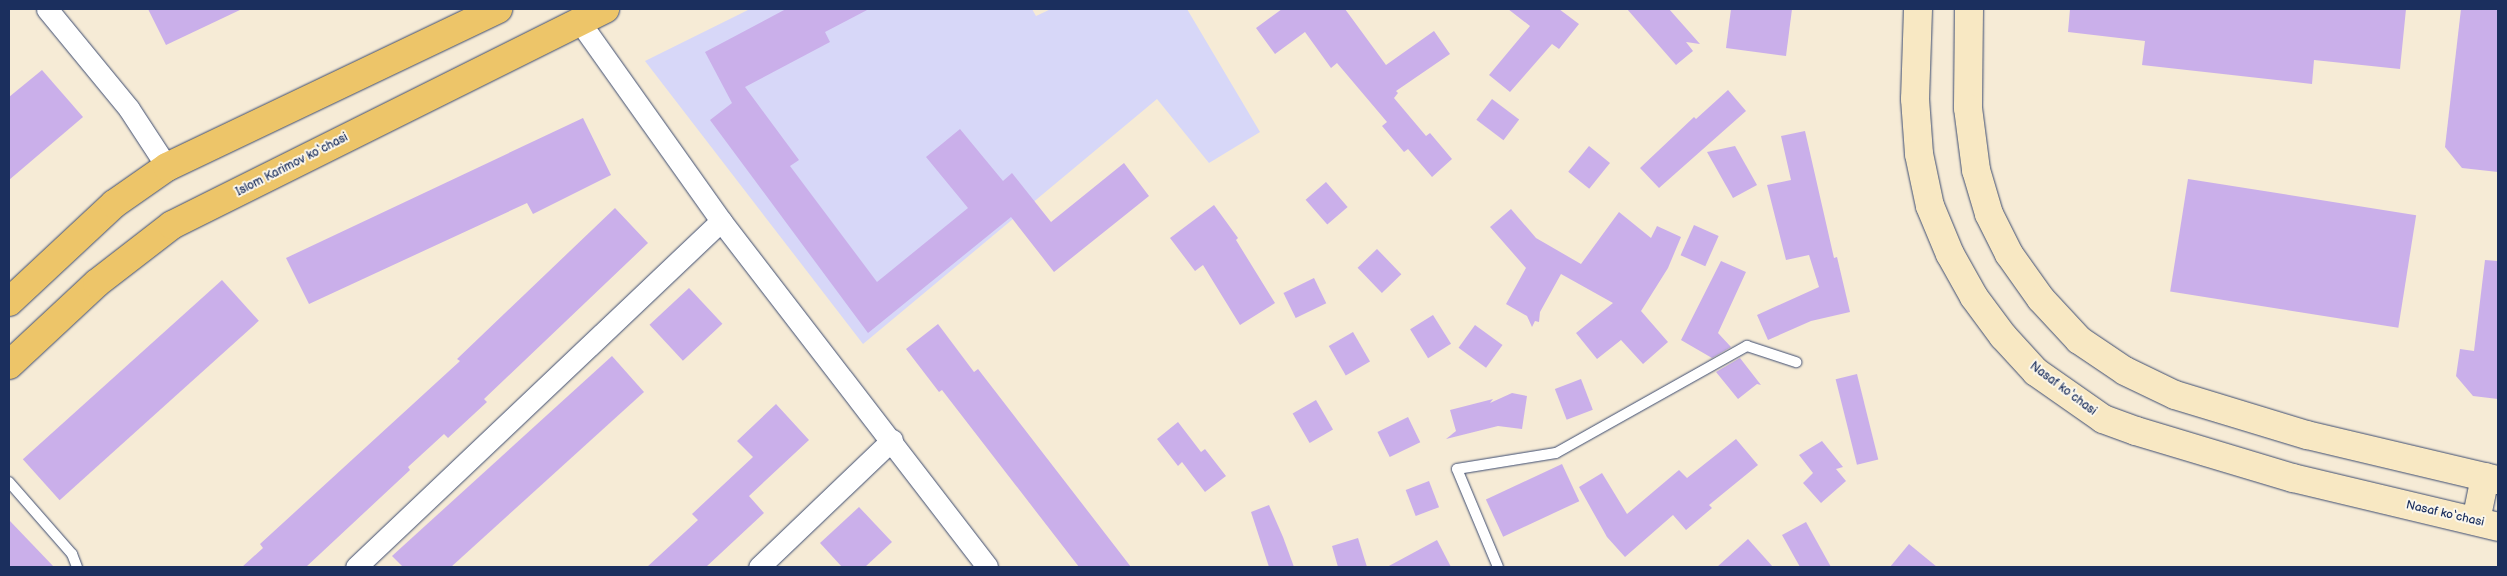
<!DOCTYPE html>
<html>
<head>
<meta charset="utf-8">
<style>
	body { margin:0 }
	#map { position:relative; width:2507px; height:576px; overflow:hidden; background:#f6ebd6; font-family:"Balsamiq Sans",sans-serif }
	div>[style] { position:absolute }
	.built>* { inset:0; background:#d7d7f8 }
	.building>* { inset:0; background:#caafea; transform-origin:0 0 }
	.roads { filter:drop-shadow(0 0 1px #3c4b70) drop-shadow(0 0 1px #3c4b70) }
	.service>* { height:10px; margin:-5px; padding:0 5px; transform-origin:5px; border-radius:5px; background:#fff }
	.minor>* { height:21px; margin:-10.5px; padding:0 10.5px; transform-origin:10.5px; border-radius:10.5px; background:#fff }
	.secondary>* { height:28px; margin:-14px; padding:0 14px; transform-origin:14px; border-radius:14px; background:#f8e8c3 }
	.primary>* { height:28px; margin:-14px; padding:0 14px; transform-origin:14px; border-radius:14px; background:#edc569 }
	span { translate:-50% -50%; white-space:nowrap; text-align:center; line-height:1.15; -webkit-text-stroke:4px #fbf7ec; paint-order:stroke }
	.street-label { font-size:12px; color:#1b2f5e }
	.frame { position:absolute; inset:0; border:10px solid #1b2f5e; pointer-events:none }
</style>
</head>
<body>
<div id="map">
	<div class="built">
		<div style="clip-path:polygon(750px 9px,1032px 9px,1036px 16px,1051px 9px,1187px 9px,1260px 132px,1209px 163px,1157px 99px,863px 344px,645px 61px)"></div>
	</div>
	<div class="building">
		<div style="clip-path:polygon(148px 9px,242px 9px,166px 45px)"></div>
		<div style="clip-path:polygon(786px 9px,869px 9px,825px 32px,830px 42px,745px 87px,799px 160px,790px 166px,877px 282px,968px 208px,926px 157px,960px 129px,1003px 181px,1012px 173px,1051px 222px,1124px 163px,1149px 196px,1054px 272px,1011px 217px,868px 333px,710px 120px,732px 103px,705px 52px)"></div>
		<div style="clip-path:polygon(1282px 9px,1345px 9px,1386px 65px,1434px 31px,1450px 54px,1396px 91px,1398px 93px,1394px 98px,1426px 136px,1430px 133px,1452px 159px,1432px 177px,1408px 149px,1404px 152px,1382px 126px,1387px 122px,1337px 63px,1331px 68px,1305px 32px,1275px 54px,1256px 28px)"></div>
		<div style="clip-path:polygon(1508px 9px,1559px 9px,1579px 24px,1559px 49px,1552px 44px,1510px 92px,1489px 75px,1530px 26px)"></div>
		<div style="clip-path:polygon(1627px 9px,1669px 9px,1700px 44px,1686px 42px,1693px 51px,1676px 65px)"></div>
		<div style="clip-path:polygon(1731px 9px,1792px 9px,1786px 56px,1726px 48px)"></div>
		<div style="clip-path:polygon(2070px 9px,2406px 9px,2400px 69px,2314px 60px,2312px 84px,2142px 65px,2145px 41px,2068px 32px)"></div>
		<div style="clip-path:polygon(2461px 9px,2498px 9px,2498px 172px,2462px 168px,2445px 147px)"></div>
		<div style="clip-path:polygon(42px 70px,83px 117px,9px 180px,9px 97px)"></div>
		<div style="clip-path:polygon(1728px 90px,1746px 111px,1659px 188px,1640px 168px,1694px 117px,1696px 119px)"></div>
		<div style="left:1492px;top:99px;width:34px;height:26px;rotate:37deg"></div>
		<div style="clip-path:polygon(583px 118px,611px 175px,533px 214px,527px 203px,309px 304px,286px 258px)"></div>
		<div style="clip-path:polygon(1805px 131px,1834px 258px,1837px 257px,1850px 312px,1811px 321px,1768px 340px,1757px 315px,1819px 287px,1809px 255px,1786px 260px,1767px 185px,1791px 180px,1781px 136px)"></div>
		<div style="left:1589px;top:146px;width:27px;height:33px;rotate:39deg"></div>
		<div style="clip-path:polygon(1735px 146px,1757px 185px,1733px 198px,1707px 152px)"></div>
		<div style="left:2188px;top:179px;width:231px;height:114px;rotate:9deg"></div>
		<div style="left:1326px;top:182px;width:33px;height:27px;rotate:49deg"></div>
		<div style="clip-path:polygon(1214px 205px,1238px 238px,1236px 240px,1275px 303px,1240px 325px,1203px 265px,1195px 271px,1170px 238px)"></div>
		<div style="clip-path:polygon(615px 208px,648px 243px,484px 399px,487px 402px,448px 438px,444px 434px,408px 467px,410px 470px,306px 567px,242px 567px,263px 548px,260px 544px,460px 361px,457px 359px)"></div>
		<div style="clip-path:polygon(1511px 209px,1536px 238px,1581px 264px,1619px 212px,1651px 238px,1657px 226px,1681px 237px,1668px 268px,1641px 311px,1668px 342px,1643px 364px,1621px 340px,1597px 359px,1576px 333px,1613px 303px,1561px 274px,1540px 312px,1539px 322px,1535px 321px,1532px 327px,1527px 316px,1506px 304px,1526px 268px,1490px 227px)"></div>
		<div style="left:1694px;top:225px;width:27px;height:33px;rotate:24deg"></div>
		<div style="left:1377px;top:249px;width:35px;height:27px;rotate:46deg"></div>
		<div style="clip-path:polygon(2485px 260px,2498px 261px,2498px 399px,2473px 396px,2456px 376px,2460px 349px,2474px 351px)"></div>
		<div style="clip-path:polygon(1721px 261px,1746px 272px,1718px 333px,1731px 347px,1712px 358px,1681px 340px)"></div>
		<div style="left:1314px;top:278px;width:28px;height:34px;rotate:64deg"></div>
		<div style="left:222px;top:280px;width:55px;height:268px;rotate:48deg"></div>
		<div style="left:689px;top:288px;width:49px;height:54px;rotate:47deg"></div>
		<div style="left:1433px;top:315px;width:34px;height:27px;rotate:58deg"></div>
		<div style="clip-path:polygon(938px 324px,974px 372px,978px 369px,1131px 567px,1079px 567px,942px 390px,939px 392px,906px 349px)"></div>
		<div style="left:1475px;top:325px;width:34px;height:28px;rotate:36deg"></div>
		<div style="left:1353px;top:332px;width:34px;height:28px;rotate:60deg"></div>
		<div style="clip-path:polygon(612px 356px,644px 392px,451px 567px,403px 567px,392px 556px)"></div>
		<div style="clip-path:polygon(1740px 358px,1761px 385px,1757px 384px,1738px 399px,1716px 372px)"></div>
		<div style="left:1857px;top:374px;width:88px;height:22px;rotate:76deg"></div>
		<div style="left:1581px;top:379px;width:33px;height:28px;rotate:69deg"></div>
		<div style="clip-path:polygon(1512px 393px,1527px 396px,1522px 429px,1498px 426px,1446px 439px,1456px 431px,1450px 410px,1493px 399px,1490px 403px)"></div>
		<div style="left:1316px;top:400px;width:34px;height:27px;rotate:60deg"></div>
		<div style="clip-path:polygon(776px 404px,809px 440px,749px 496px,764px 513px,706px 567px,647px 567px,698px 520px,692px 514px,753px 457px,737px 441px)"></div>
		<div style="left:1408px;top:417px;width:28px;height:34px;rotate:64deg"></div>
		<div style="clip-path:polygon(1178px 422px,1201px 452px,1205px 449px,1226px 476px,1205px 492px,1182px 462px,1178px 466px,1157px 439px)"></div>
		<div style="clip-path:polygon(1736px 439px,1758px 465px,1709px 505px,1712px 508px,1686px 530px,1673px 515px,1625px 557px,1607px 537px,1579px 487px,1602px 473px,1627px 514px,1679px 470px,1687px 478px)"></div>
		<div style="clip-path:polygon(1822px 441px,1843px 467px,1836px 469px,1846px 481px,1821px 503px,1803px 483px,1813px 473px,1799px 455px)"></div>
		<div style="left:1562px;top:464px;width:41px;height:84px;rotate:65deg"></div>
		<div style="left:1429px;top:481px;width:28px;height:25px;rotate:69deg"></div>
		<div style="clip-path:polygon(1269px 505px,1283px 537px,1294px 567px,1269px 567px,1251px 512px)"></div>
		<div style="clip-path:polygon(859px 507px,892px 542px,865px 567px,842px 567px,820px 543px)"></div>
		<div style="clip-path:polygon(9px 520px,54px 567px,9px 567px)"></div>
		<div style="clip-path:polygon(1806px 522px,1831px 567px,1800px 567px,1782px 535px)"></div>
		<div style="clip-path:polygon(1358px 538px,1367px 567px,1338px 567px,1332px 546px)"></div>
		<div style="clip-path:polygon(1748px 539px,1773px 567px,1717px 567px)"></div>
		<div style="clip-path:polygon(1437px 540px,1451px 567px,1387px 567px)"></div>
		<div style="clip-path:polygon(1909px 544px,1937px 567px,1890px 567px)"></div>
	</div>
	<div class="roads">
		<div class="service">
			<div style="left:9px;top:482px;width:96px;rotate:48.8deg"></div>
			<div style="left:72px;top:554px;width:14px;rotate:69deg"></div>
			<div style="left:1498px;top:567px;width:106px;rotate:-112.7deg"></div>
			<div style="left:1457px;top:469px;width:100px;rotate:-9.2deg"></div>
			<div style="left:1556px;top:453px;width:219px;rotate:-29.3deg"></div>
			<div style="left:1747px;top:346px;width:52px;rotate:18.1deg"></div>
		</div>
		<div class="minor">
			<div style="left:47px;top:9px;width:129px;rotate:50.6deg"></div>
			<div style="left:129px;top:109px;width:69px;rotate:56.8deg"></div>
			<div style="left:579px;top:21px;width:245px;rotate:54.6deg"></div>
			<div style="left:721px;top:221px;width:436px;rotate:52.4deg"></div>
			<div style="left:356px;top:567px;width:503px;rotate:-43.47deg"></div>
			<div style="left:759px;top:567px;width:184px;rotate:-43.7deg"></div>
		</div>
		<div class="secondary">
			<div style="left:1918px;top:9px;width:90px;rotate:91.9deg"></div>
			<div style="left:1915px;top:99px;width:55px;rotate:85.8deg"></div>
			<div style="left:1919px;top:154px;width:53px;rotate:78.1deg"></div>
			<div style="left:1930px;top:206px;width:52px;rotate:67.4deg"></div>
			<div style="left:1950px;top:254px;width:49px;rotate:60.8deg"></div>
			<div style="left:1974px;top:297px;width:49px;rotate:53.4deg"></div>
			<div style="left:2003px;top:336px;width:49px;rotate:47.5deg"></div>
			<div style="left:2036px;top:372px;width:82px;rotate:35deg"></div>
			<div style="left:2103px;top:419px;width:35px;rotate:20deg"></div>
			<div style="left:2136px;top:431px;width:164px;rotate:16.7deg"></div>
			<div style="left:2293px;top:478px;width:211px;rotate:13.4deg"></div>
			<div style="left:1969px;top:9px;width:99px;rotate:90.6deg"></div>
			<div style="left:1968px;top:108px;width:63px;rotate:82.6deg"></div>
			<div style="left:1976px;top:170px;width:46px;rotate:73.5deg"></div>
			<div style="left:1989px;top:214px;width:45px;rotate:63.4deg"></div>
			<div style="left:2009px;top:254px;width:55px;rotate:54.6deg"></div>
			<div style="left:2041px;top:299px;width:56px;rotate:47.2deg"></div>
			<div style="left:2079px;top:340px;width:55px;rotate:34deg"></div>
			<div style="left:2125px;top:371px;width:55px;rotate:25.6deg"></div>
			<div style="left:2175px;top:395px;width:138px;rotate:16.9deg"></div>
			<div style="left:2307px;top:435px;width:196px;rotate:13.3deg"></div>
			<div style="left:2476px;top:521px;width:45px;rotate:-78.4deg"></div>
		</div>
		<div class="primary">
			<div style="left:9px;top:302px;width:144px;rotate:-43deg"></div>
			<div style="left:114px;top:204px;width:65px;rotate:-34.9deg"></div>
			<div style="left:167px;top:167px;width:367px;rotate:-25.5deg"></div>
			<div style="left:9px;top:365px;width:120px;rotate:-43deg"></div>
			<div style="left:97px;top:283px;width:95px;rotate:-37.7deg"></div>
			<div style="left:172px;top:225px;width:484px;rotate:-26.5deg"></div>
		</div>
	</div>
	<div class="street-label">
		<span style="left:292px;top:165px;rotate:-27deg">Islom Karimov ko‘chasi</span>
		<span style="left:2063px;top:389px;rotate:37deg">Nasaf ko‘chasi</span>
		<span style="left:2445px;top:514px;rotate:13deg">Nasaf ko‘chasi</span>
	</div>
	<div class="frame"></div>
</div>
</body>
</html>
